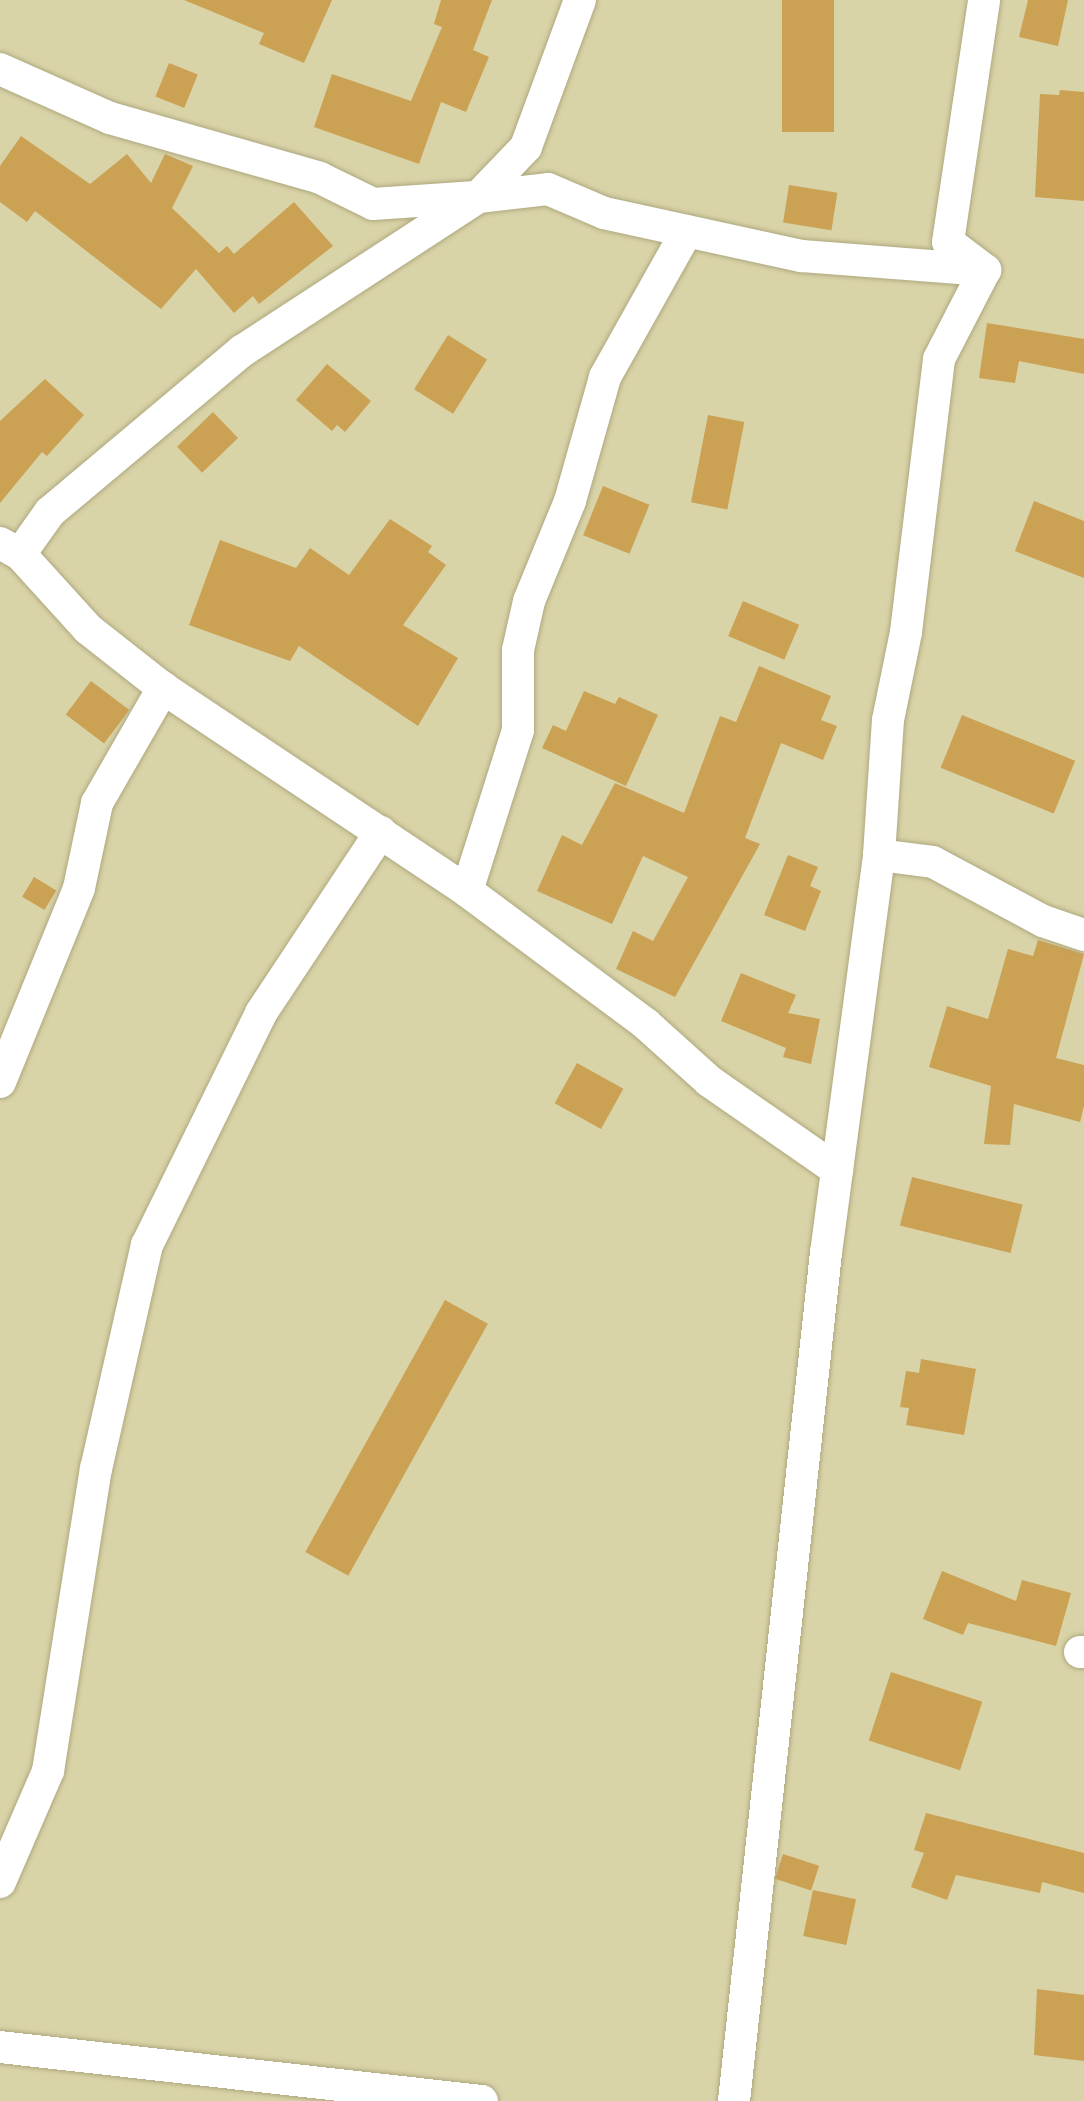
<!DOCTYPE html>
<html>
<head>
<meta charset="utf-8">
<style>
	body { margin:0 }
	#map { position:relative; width:1084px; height:2101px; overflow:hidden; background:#d9d3a8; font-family:Mulish,sans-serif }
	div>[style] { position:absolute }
	.building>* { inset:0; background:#cba154; transform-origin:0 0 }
	.roads { filter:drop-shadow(0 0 2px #aea87f) drop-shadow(0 0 2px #aea87f) }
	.street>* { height:32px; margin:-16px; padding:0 16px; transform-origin:16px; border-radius:16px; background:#fff }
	span { translate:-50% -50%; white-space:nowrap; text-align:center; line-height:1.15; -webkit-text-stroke:6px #d9d3a8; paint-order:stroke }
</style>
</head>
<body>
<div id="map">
	<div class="building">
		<div style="clip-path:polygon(184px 0,332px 0,304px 63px,259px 44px,264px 33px)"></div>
		<div style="clip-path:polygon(441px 0,492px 0,473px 50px,489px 57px,466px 112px,441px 102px,419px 164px,314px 127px,332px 74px,411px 101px,442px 27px,434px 24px)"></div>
		<div style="left:782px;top:0;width:52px;height:132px"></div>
		<div style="clip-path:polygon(1028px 0,1068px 0,1058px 46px,1019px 37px)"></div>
		<div style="left:169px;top:63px;width:31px;height:36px;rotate:22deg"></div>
		<div style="clip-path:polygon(1060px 90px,1084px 92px,1084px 201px,1035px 197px,1040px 94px,1059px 95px)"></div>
		<div style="clip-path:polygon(21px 136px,90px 184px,127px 154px,151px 183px,165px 154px,193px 166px,172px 208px,219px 253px,227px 246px,234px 254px,294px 202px,333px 246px,259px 304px,253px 296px,234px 313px,196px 269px,161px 309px,35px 211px,27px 222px,0 202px,0 166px)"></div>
		<div style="left:789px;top:185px;width:49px;height:38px;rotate:9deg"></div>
		<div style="clip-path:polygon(987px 323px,1084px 339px,1084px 374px,1019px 361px,1015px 383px,979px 378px)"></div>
		<div style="left:448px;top:335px;width:46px;height:64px;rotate:32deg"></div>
		<div style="clip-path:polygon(327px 364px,371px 401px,345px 432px,337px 425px,332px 431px,296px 400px)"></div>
		<div style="clip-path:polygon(45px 379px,84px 415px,47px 456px,42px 452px,0 503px,0 421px)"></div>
		<div style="left:213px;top:412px;width:36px;height:50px;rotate:46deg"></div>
		<div style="left:708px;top:415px;width:37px;height:89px;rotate:11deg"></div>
		<div style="left:603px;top:486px;width:50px;height:53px;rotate:22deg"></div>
		<div style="clip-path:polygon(1034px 501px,1084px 521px,1084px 578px,1015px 551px)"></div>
		<div style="clip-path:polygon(390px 519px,432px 546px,428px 552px,446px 565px,403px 625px,458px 658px,418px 726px,299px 646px,290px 661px,189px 625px,220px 540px,296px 568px,310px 548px,349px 575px)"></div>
		<div style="left:743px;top:601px;width:61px;height:38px;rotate:23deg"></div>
		<div style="clip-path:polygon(759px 666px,831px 696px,821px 720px,837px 726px,823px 760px,781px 743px,745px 838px,760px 844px,675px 997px,616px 969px,633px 931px,653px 941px,688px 877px,643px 856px,612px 924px,537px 891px,562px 835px,582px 845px,615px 783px,684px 813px,720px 716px,736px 722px)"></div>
		<div style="left:91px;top:681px;width:48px;height:42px;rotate:37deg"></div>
		<div style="clip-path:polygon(584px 691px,615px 704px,619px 697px,658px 715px,626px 786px,542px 748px,553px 725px,566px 731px)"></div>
		<div style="left:962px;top:715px;width:122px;height:57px;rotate:22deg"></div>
		<div style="clip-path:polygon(788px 855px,818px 867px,810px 886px,821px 891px,805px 931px,764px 915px)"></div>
		<div style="left:34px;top:877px;width:26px;height:23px;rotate:31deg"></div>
		<div style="clip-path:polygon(1038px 940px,1084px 954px,1056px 1058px,1084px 1065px,1084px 1106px,1080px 1122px,1014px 1104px,1010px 1145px,984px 1144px,991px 1086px,929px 1067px,947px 1006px,988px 1019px,1008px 949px,1033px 956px)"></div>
		<div style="clip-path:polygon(741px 973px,796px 995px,788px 1013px,820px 1019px,811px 1064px,783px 1057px,786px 1048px,721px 1021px)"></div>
		<div style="left:577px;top:1063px;width:53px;height:46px;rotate:29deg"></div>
		<div style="left:912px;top:1177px;width:114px;height:50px;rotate:14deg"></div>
		<div style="left:445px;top:1300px;width:49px;height:288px;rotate:29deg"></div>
		<div style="clip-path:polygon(921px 1359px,976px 1369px,964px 1435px,906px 1425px,909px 1408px,900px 1407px,906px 1371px,919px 1373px)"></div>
		<div style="clip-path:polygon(942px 1571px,1016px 1601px,1022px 1580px,1071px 1593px,1056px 1646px,968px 1623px,963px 1635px,923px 1619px)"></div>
		<div style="left:891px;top:1672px;width:96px;height:72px;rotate:18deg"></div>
		<div style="clip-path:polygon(926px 1813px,1084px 1853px,1084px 1893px,1042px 1882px,1040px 1893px,956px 1875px,947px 1900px,911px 1887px,924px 1853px,914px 1850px)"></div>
		<div style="left:783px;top:1854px;width:38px;height:26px;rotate:18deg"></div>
		<div style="left:813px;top:1890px;width:44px;height:47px;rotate:12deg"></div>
		<div style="clip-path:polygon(1037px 1989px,1084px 1995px,1084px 2061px,1034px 2055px)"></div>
	</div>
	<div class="roads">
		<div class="street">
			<div style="left:580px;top:0;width:157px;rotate:110.2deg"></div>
			<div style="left:526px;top:147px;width:69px;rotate:133.8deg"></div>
			<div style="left:478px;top:197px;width:70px;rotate:-6.5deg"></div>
			<div style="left:548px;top:189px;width:61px;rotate:23.2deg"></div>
			<div style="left:604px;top:213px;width:203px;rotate:12.3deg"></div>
			<div style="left:802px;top:256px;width:184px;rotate:4.4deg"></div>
			<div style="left:0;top:69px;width:120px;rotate:24deg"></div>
			<div style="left:110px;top:118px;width:218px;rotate:15.9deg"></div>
			<div style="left:320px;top:178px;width:59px;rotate:26.1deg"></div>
			<div style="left:373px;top:204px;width:103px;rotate:-3.9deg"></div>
			<div style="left:0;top:543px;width:23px;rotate:29deg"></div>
			<div style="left:20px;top:554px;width:101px;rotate:47.8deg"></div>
			<div style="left:88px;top:629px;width:95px;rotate:38.2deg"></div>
			<div style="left:163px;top:688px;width:366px;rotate:33.7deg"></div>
			<div style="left:467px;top:891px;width:223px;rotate:36.6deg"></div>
			<div style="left:646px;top:1024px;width:85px;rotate:42.1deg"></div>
			<div style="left:709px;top:1081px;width:156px;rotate:34.8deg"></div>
			<div style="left:20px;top:554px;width:52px;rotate:-54.5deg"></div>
			<div style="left:50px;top:512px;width:251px;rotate:-40deg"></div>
			<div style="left:242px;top:351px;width:282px;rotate:-33.1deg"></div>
			<div style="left:879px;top:855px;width:54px;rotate:7.4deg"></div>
			<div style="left:933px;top:862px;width:125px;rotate:28.2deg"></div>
			<div style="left:1043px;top:921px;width:43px;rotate:18.9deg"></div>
			<div style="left:467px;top:891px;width:169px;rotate:-72.4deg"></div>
			<div style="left:518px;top:730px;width:80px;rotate:-90deg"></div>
			<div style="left:518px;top:650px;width:50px;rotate:-77.3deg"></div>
			<div style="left:529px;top:601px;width:108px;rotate:-67.7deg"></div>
			<div style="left:570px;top:501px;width:129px;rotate:-74.2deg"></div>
			<div style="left:605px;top:377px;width:167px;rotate:-60.7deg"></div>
			<div style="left:0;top:1082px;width:209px;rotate:-67.8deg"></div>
			<div style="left:79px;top:888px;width:87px;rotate:-78deg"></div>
			<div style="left:97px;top:803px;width:133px;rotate:-60.1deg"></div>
			<div style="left:1080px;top:1652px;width:4px"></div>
			<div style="left:0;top:1882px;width:121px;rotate:-66.6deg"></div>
			<div style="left:48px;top:1771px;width:306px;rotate:-81deg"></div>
			<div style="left:96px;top:1469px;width:230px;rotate:-77.2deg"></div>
			<div style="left:147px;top:1245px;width:258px;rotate:-63.8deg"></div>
			<div style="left:261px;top:1013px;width:217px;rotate:-56.5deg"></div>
			<div style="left:0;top:2047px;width:485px;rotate:6.4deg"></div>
			<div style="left:734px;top:2101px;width:853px;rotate:-83.81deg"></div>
			<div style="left:826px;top:1253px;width:402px;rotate:-82.4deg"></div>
			<div style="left:879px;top:855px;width:135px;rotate:-86.2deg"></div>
			<div style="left:888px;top:720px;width:90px;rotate:-78.4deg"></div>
			<div style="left:906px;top:632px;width:275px;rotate:-83.1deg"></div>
			<div style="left:939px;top:359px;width:100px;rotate:-62.7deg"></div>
			<div style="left:985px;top:270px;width:46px;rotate:-142.9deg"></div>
			<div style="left:948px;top:242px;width:245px;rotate:-81.5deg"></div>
		</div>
	</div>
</div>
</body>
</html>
